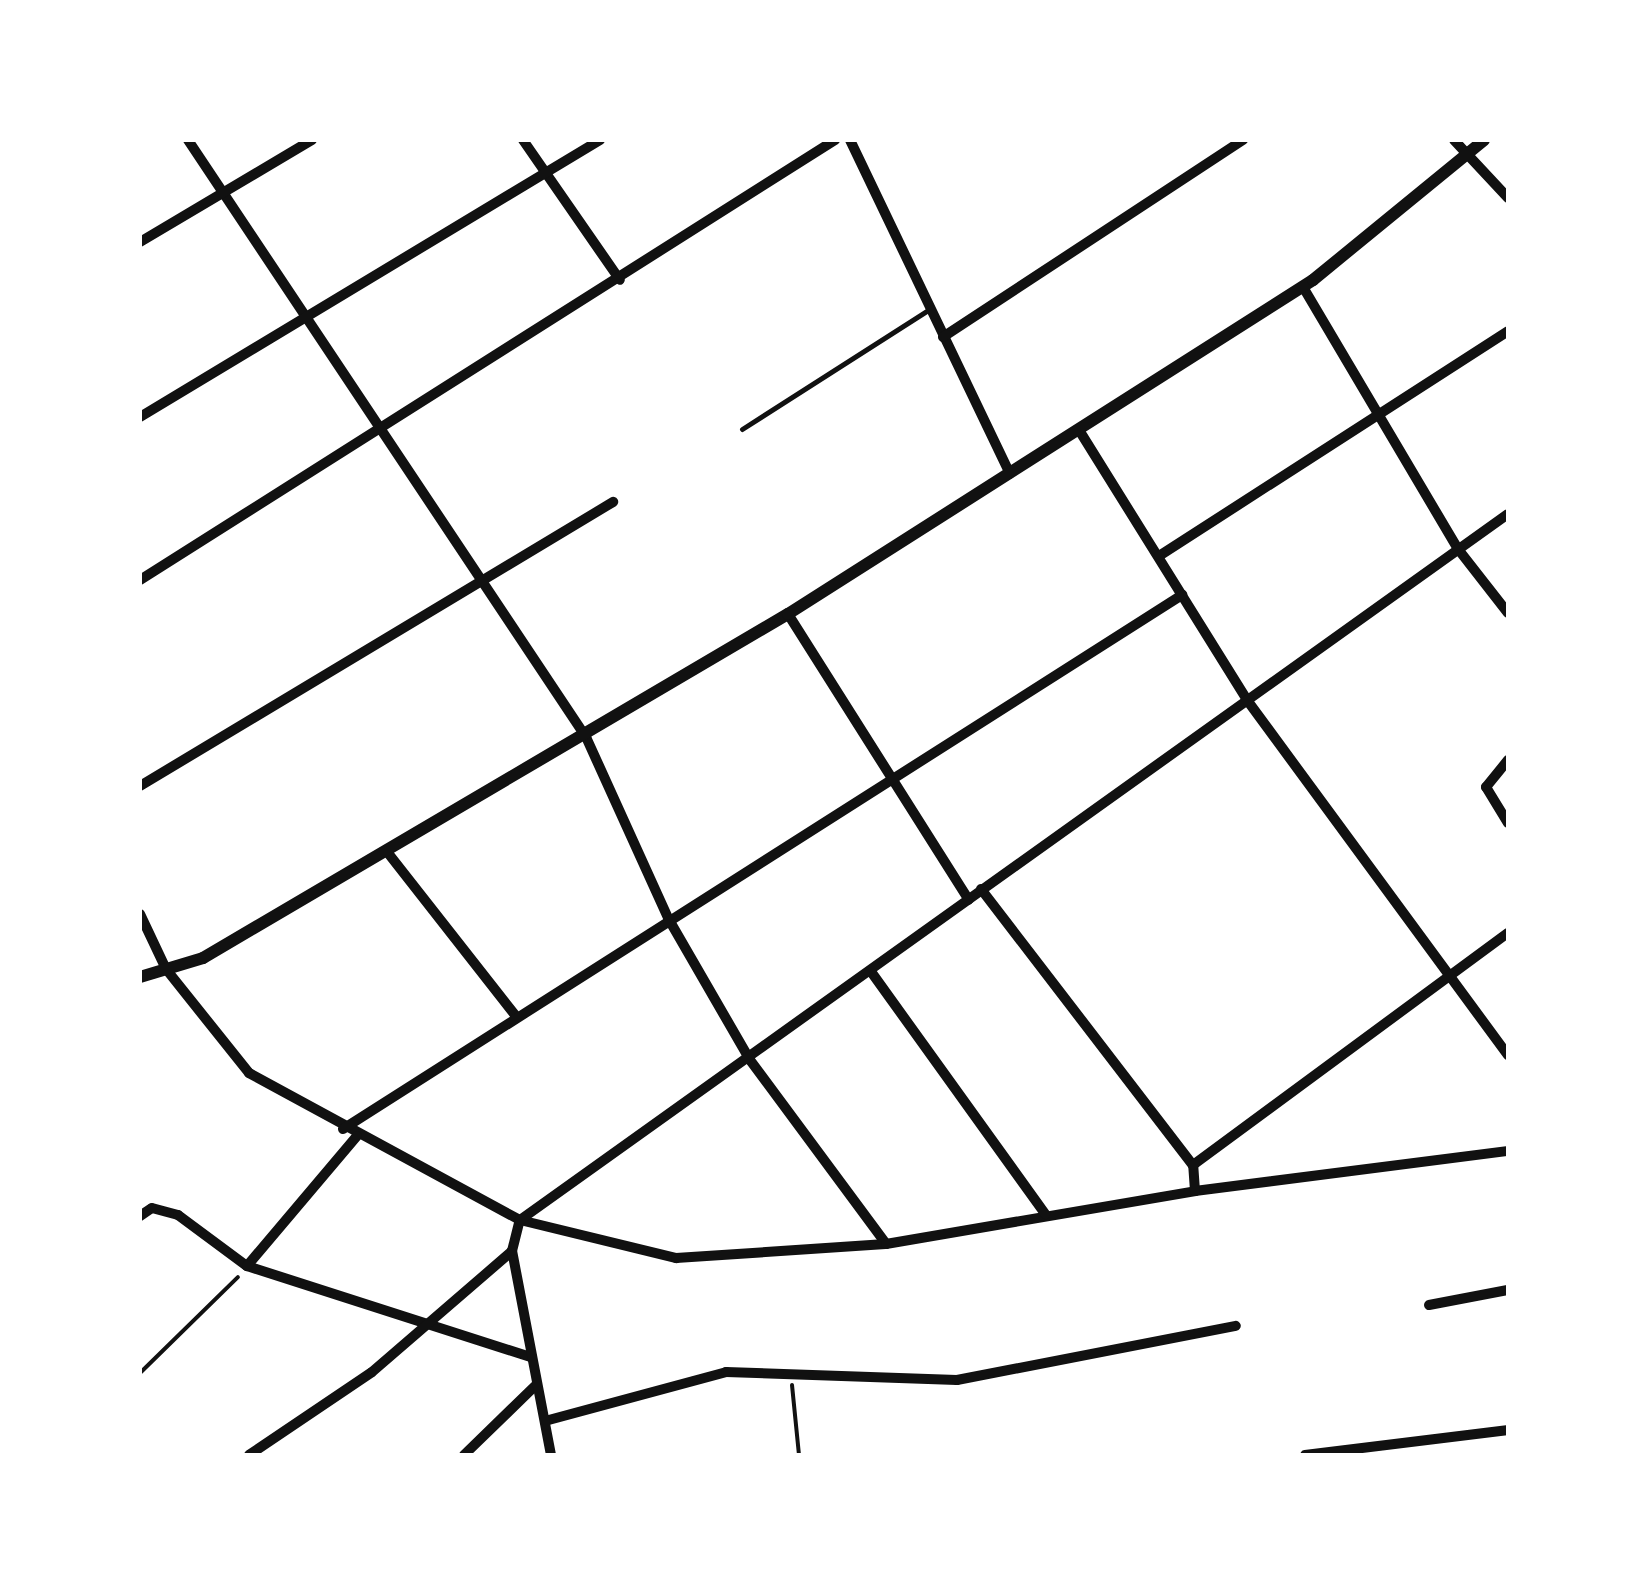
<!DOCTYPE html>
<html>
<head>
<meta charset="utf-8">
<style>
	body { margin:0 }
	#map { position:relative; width:1648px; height:1595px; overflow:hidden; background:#fff; font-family:Raleway,sans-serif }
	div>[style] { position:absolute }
	.path>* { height:4px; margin:-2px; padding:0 2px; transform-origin:2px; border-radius:2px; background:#111 }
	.service>* { height:5px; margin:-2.5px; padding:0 2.5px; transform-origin:2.5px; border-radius:2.5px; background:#111 }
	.minor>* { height:10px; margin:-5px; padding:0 5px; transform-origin:5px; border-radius:5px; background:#111 }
	.tertiary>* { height:12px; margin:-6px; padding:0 6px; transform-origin:6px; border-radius:6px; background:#111 }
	span { translate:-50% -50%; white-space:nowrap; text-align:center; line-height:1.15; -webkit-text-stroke:10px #fff; paint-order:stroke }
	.frame { position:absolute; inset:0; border:142px solid #fff; pointer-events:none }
</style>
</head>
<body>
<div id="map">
	<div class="path">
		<div style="left:140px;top:1373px;width:137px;rotate:-44.4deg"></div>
		<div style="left:792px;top:1385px;width:70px;rotate:84.3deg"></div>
	</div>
	<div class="service">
		<div style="left:742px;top:429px;width:223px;rotate:-32.6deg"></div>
	</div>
	<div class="minor">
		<div style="left:188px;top:140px;width:718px;rotate:56.31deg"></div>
		<div style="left:586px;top:737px;width:199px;rotate:65.6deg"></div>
		<div style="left:668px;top:918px;width:164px;rotate:60deg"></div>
		<div style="left:750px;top:1060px;width:229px;rotate:53.5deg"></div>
		<div style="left:523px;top:140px;width:170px;rotate:55.3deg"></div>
		<div style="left:850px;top:140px;width:370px;rotate:64.4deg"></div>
		<div style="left:1454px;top:140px;width:79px;rotate:47deg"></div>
		<div style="left:140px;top:242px;width:200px;rotate:-30.7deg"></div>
		<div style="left:1303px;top:287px;width:304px;rotate:59.4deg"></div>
		<div style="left:1458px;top:549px;width:81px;rotate:52deg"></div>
		<div style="left:943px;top:337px;width:359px;rotate:-33.3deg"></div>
		<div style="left:140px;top:417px;width:537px;rotate:-31.06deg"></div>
		<div style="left:1079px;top:430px;width:318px;rotate:58.1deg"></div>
		<div style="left:1247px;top:700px;width:441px;rotate:53.7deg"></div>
		<div style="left:1159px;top:556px;width:415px;rotate:-32.8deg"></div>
		<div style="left:140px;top:580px;width:823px;rotate:-32.34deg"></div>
		<div style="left:788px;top:614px;width:338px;rotate:57.7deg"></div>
		<div style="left:1508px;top:760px;width:35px;rotate:129deg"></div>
		<div style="left:1486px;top:787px;width:42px;rotate:58.6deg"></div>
		<div style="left:140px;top:786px;width:552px;rotate:-30.98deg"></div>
		<div style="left:388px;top:853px;width:207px;rotate:51.9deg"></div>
		<div style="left:981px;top:889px;width:348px;rotate:52.5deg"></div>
		<div style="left:140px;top:914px;width:61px;rotate:64.7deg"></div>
		<div style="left:166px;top:969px;width:133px;rotate:51.4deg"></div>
		<div style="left:249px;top:1073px;width:308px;rotate:28.5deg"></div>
		<div style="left:520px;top:1220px;width:161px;rotate:13.7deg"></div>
		<div style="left:676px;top:1258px;width:210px;rotate:-3.8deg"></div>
		<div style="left:886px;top:1244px;width:314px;rotate:-9.7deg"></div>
		<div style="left:1195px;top:1191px;width:316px;rotate:-7.3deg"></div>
		<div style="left:872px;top:973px;width:297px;rotate:54.3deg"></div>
		<div style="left:343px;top:1129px;width:995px;rotate:-32.48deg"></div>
		<div style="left:1195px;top:1191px;width:26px;rotate:-94deg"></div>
		<div style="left:1193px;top:1165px;width:391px;rotate:-36.4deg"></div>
		<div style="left:140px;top:1216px;width:14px;rotate:-34deg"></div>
		<div style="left:152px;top:1208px;width:27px;rotate:15deg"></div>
		<div style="left:178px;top:1215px;width:86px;rotate:36.5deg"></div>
		<div style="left:247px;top:1266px;width:297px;rotate:17.8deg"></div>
		<div style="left:247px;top:1266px;width:170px;rotate:-49.8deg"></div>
		<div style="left:1429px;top:1305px;width:80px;rotate:-10.8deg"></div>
		<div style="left:545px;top:1421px;width:188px;rotate:-15.1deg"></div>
		<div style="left:726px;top:1372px;width:231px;rotate:2deg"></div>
		<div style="left:957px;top:1380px;width:284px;rotate:-11deg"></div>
		<div style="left:249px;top:1455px;width:148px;rotate:-34deg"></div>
		<div style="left:372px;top:1372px;width:185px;rotate:-40.8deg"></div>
		<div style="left:464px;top:1455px;width:99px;rotate:-44.2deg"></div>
		<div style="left:551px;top:1455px;width:208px;rotate:-100.8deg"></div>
		<div style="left:512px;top:1251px;width:32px;rotate:-76deg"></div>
		<div style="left:520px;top:1220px;width:1214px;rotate:-35.55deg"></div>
		<div style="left:1305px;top:1455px;width:205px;rotate:-7deg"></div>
	</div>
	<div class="tertiary">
		<div style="left:140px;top:977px;width:66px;rotate:-16.8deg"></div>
		<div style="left:203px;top:958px;width:679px;rotate:-30.46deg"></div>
		<div style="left:788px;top:614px;width:622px;rotate:-32.46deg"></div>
		<div style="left:1313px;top:280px;width:221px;rotate:-39.3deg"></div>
	</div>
	<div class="frame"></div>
</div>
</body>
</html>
